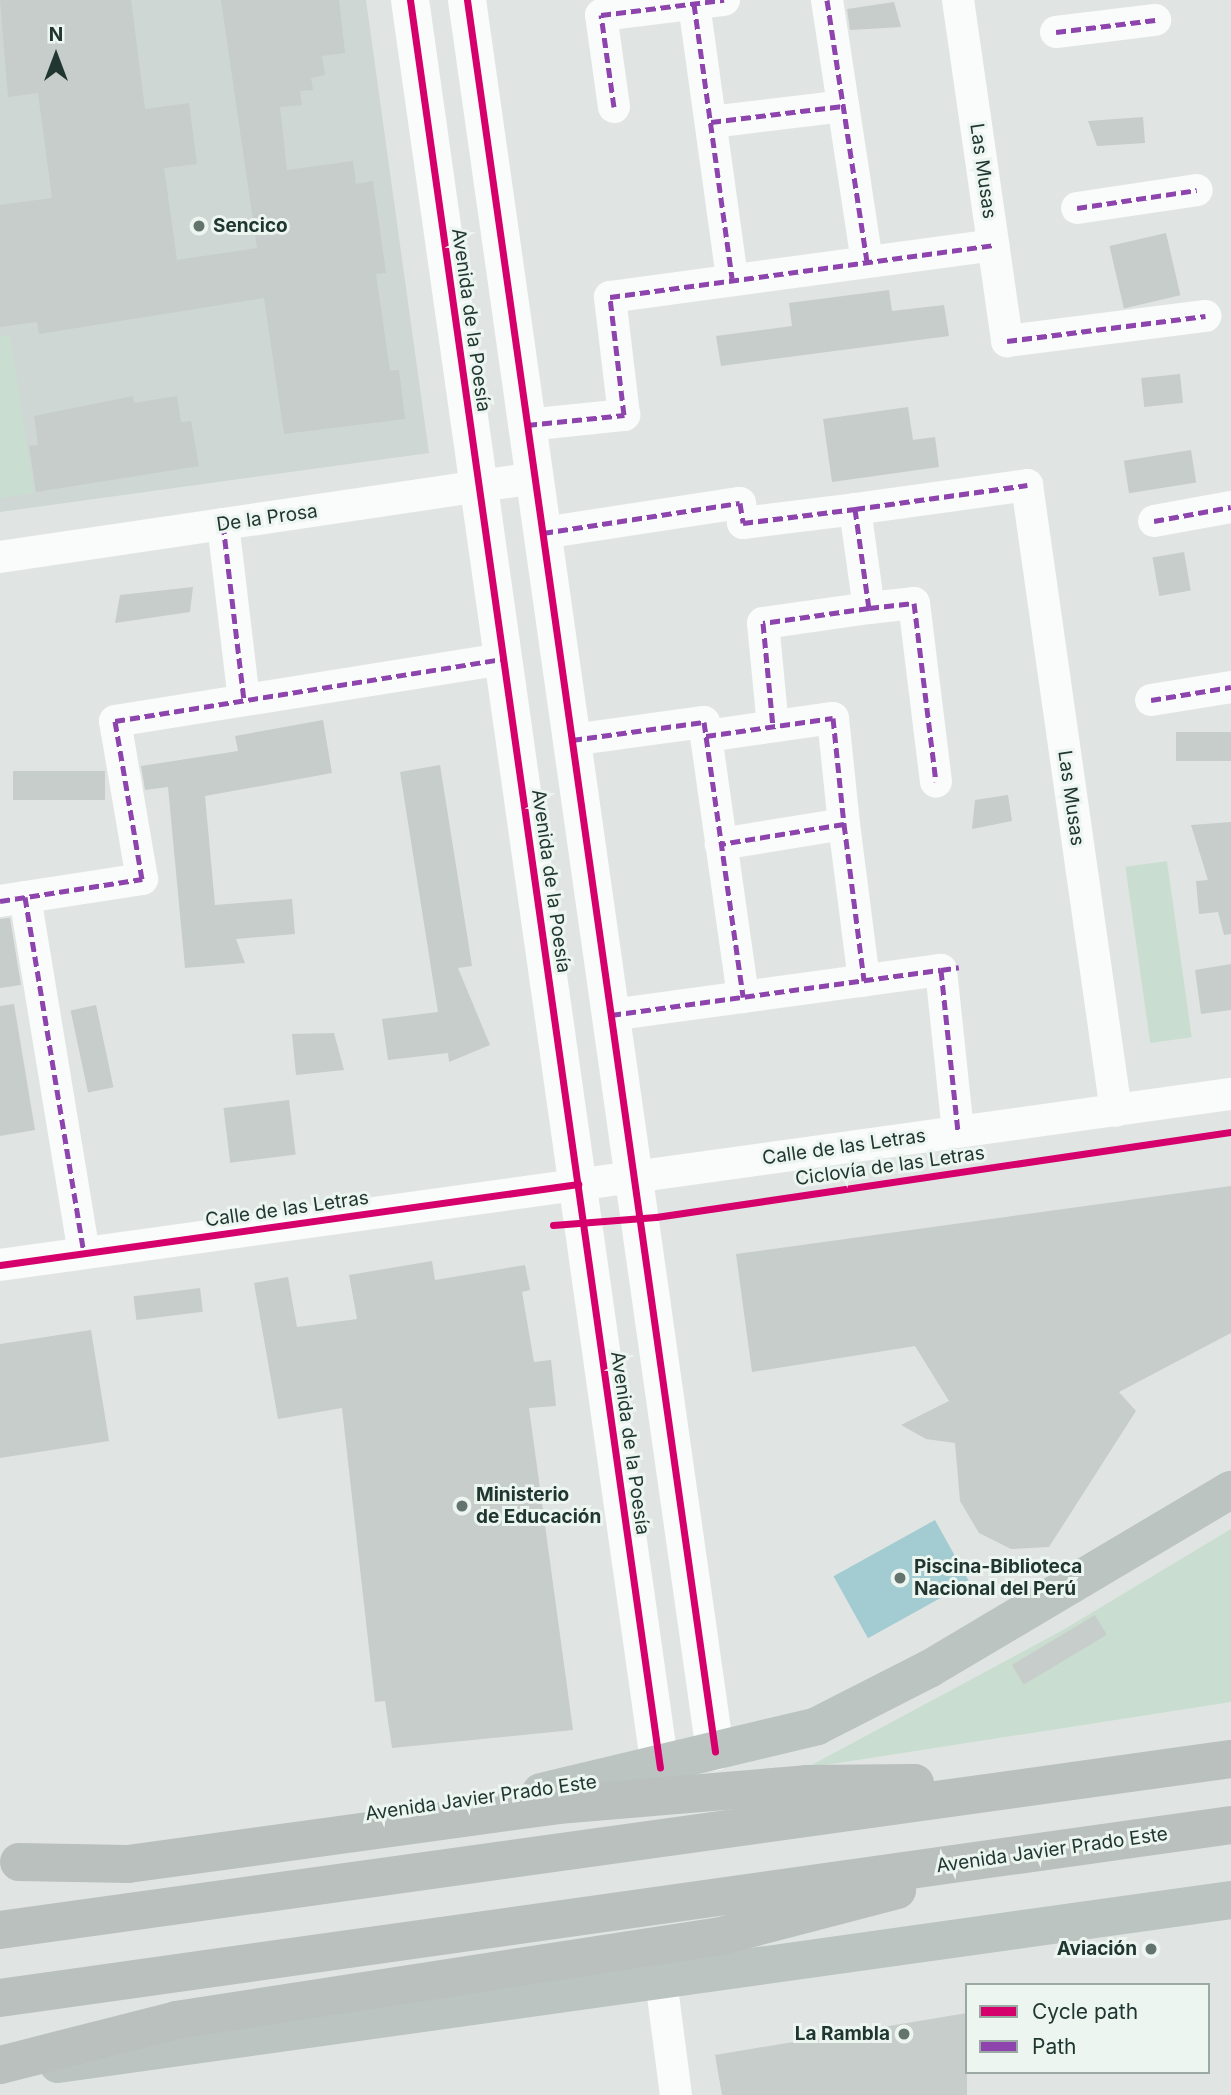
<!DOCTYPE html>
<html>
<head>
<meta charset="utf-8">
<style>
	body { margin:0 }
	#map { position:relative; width:1231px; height:2095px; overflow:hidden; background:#e0e5e3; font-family:Inter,sans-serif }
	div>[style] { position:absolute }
	.built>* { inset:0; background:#ced7d3 }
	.green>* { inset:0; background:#c9ded0; transform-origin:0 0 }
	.water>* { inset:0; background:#a2ccd2; transform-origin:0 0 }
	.building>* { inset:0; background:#c7cdca; transform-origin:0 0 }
	.street>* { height:32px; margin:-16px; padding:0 16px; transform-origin:16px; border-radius:16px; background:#fafbfb }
	.secondary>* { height:38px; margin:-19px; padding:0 19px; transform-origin:19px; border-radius:19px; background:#fafbfb }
	.primary>* { height:38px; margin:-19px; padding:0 19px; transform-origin:19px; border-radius:19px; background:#bbc4c1 }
	.highway>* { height:38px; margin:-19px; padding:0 19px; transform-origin:19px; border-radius:19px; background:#b9c0be }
	.quiet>* { height:5px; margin-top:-2.5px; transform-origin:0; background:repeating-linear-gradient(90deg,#8e44ad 0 10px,transparent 0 15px) }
	.cycleway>* { height:7px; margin:-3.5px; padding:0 3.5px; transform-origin:3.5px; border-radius:3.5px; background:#d6006c }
	.dots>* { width:19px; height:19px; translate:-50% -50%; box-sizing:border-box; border:4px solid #edf5f1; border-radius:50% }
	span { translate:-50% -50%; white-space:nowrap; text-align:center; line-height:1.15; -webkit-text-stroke:6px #edf5f1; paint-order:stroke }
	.street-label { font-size:19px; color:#203731 }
	.poi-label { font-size:19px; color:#203731; font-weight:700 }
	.left { translate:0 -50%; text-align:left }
	.right { translate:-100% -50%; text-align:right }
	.legend { position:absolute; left:965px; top:1983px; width:245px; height:91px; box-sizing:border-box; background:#edf5f1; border:2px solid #9ba9a4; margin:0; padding:9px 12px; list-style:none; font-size:21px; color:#203731 }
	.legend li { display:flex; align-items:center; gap:14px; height:35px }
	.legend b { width:35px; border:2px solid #9ba9a4 }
	.north { position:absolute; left:21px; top:21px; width:70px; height:70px; -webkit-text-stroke:5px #edf5f1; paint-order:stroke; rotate:0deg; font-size:19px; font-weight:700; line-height:28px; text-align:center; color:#203731 }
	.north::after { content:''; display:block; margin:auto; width:24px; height:32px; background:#203731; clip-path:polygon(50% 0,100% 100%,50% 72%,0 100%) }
</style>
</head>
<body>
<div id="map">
	<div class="built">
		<div style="clip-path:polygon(0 0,366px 0,429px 453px,0 512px)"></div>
	</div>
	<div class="green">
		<div style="clip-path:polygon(10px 335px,34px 493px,0 498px,0 336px)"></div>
		<div style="left:1167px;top:861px;width:178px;height:42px;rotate:82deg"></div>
		<div style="clip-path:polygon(1231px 1529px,1231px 1702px,806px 1768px,1063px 1630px)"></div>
	</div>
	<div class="water">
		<div style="left:935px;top:1520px;width:71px;height:116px;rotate:61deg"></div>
	</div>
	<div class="building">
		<div style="clip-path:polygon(0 0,131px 0,145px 109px,189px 103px,197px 164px,164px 168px,177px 260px,257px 248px,221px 0,339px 0,345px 53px,322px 56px,325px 75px,311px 78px,313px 90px,300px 91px,302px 105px,280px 107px,287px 170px,353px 161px,356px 184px,373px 181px,386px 273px,376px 274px,390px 371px,399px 370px,405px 419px,284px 434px,264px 298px,39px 334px,37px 322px,0 327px,0 205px,52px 198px,38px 93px,8px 97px)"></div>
		<div style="clip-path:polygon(894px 2px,901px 27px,850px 30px,847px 9px)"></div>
		<div style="clip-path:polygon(1143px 117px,1145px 143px,1097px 146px,1088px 121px)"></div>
		<div style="left:1166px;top:233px;width:64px;height:58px;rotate:77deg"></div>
		<div style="clip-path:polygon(889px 290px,892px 311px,944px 305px,949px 336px,721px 366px,716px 336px,792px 326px,789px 303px)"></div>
		<div style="left:1180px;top:374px;width:29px;height:39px;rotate:84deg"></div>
		<div style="clip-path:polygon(133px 396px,134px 403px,177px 396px,181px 422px,191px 421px,199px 466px,36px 492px,29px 446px,38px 445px,34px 416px)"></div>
		<div style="clip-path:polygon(908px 407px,913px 440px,935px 437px,939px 467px,832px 482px,823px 419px)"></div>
		<div style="left:1191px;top:450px;width:33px;height:68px;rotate:81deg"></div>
		<div style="left:1184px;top:552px;width:39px;height:32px;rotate:80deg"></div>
		<div style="clip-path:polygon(193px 587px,190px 612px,115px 623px,120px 595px)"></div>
		<div style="clip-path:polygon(323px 720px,332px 773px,205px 796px,215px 905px,292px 899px,295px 934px,236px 939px,245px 963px,185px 968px,168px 787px,145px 790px,141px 766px,238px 751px,235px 736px)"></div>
		<div style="left:1231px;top:732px;width:29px;height:55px;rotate:90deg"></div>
		<div style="clip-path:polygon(440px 765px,472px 966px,458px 968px,490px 1045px,449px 1062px,448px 1053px,388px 1060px,382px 1019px,438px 1012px,400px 772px)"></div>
		<div style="left:105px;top:771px;width:29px;height:92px;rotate:90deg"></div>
		<div style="clip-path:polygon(1008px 795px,1012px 821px,972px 829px,975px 800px)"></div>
		<div style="clip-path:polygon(1231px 822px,1231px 934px,1224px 935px,1218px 912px,1199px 914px,1196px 881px,1208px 880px,1191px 825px)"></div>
		<div style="clip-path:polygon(10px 918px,21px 985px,0 988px,0 919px)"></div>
		<div style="clip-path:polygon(1231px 964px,1231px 1010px,1201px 1014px,1195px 970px)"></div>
		<div style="clip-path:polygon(14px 1004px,35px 1130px,0 1136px,0 1006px)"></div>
		<div style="left:96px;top:1005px;width:84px;height:26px;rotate:78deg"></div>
		<div style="clip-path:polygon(334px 1033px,344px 1070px,296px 1075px,292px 1034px)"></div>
		<div style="left:289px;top:1100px;width:55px;height:66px;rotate:83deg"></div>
		<div style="clip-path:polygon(1231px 1186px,1231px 1333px,1119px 1392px,1136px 1411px,1049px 1547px,1011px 1549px,979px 1533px,960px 1501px,955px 1443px,926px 1439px,901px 1425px,949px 1401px,915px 1346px,752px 1372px,736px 1254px)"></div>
		<div style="clip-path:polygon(432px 1261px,435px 1280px,525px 1265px,530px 1290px,522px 1292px,534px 1362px,551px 1360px,556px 1406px,529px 1408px,573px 1730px,392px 1748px,385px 1701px,375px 1702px,342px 1408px,278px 1419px,254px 1283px,288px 1277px,297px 1327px,357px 1319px,349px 1275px)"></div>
		<div style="left:200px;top:1288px;width:24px;height:67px;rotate:83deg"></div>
		<div style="clip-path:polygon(91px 1330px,109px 1441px,0 1458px,0 1344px)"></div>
		<div style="left:1095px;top:1615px;width:23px;height:97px;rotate:59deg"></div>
		<div style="clip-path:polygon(967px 2013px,967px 2095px,722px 2095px,715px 2055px)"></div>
	</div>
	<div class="street">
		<div style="left:827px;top:0;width:265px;rotate:81.3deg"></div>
		<div style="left:958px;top:0;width:345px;rotate:81.8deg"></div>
		<div style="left:1007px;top:341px;width:200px;rotate:-7.2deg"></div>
		<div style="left:694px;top:4px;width:277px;rotate:82.1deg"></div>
		<div style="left:1056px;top:32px;width:100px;rotate:-6.9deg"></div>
		<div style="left:614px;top:107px;width:93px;rotate:-98deg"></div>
		<div style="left:601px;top:15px;width:124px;rotate:-7deg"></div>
		<div style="left:711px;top:122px;width:133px;rotate:-6.9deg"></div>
		<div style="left:1077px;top:208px;width:121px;rotate:-8.5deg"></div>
		<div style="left:527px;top:425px;width:98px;rotate:-5.9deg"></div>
		<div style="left:624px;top:415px;width:119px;rotate:-96.8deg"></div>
		<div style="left:610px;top:297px;width:387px;rotate:-7.7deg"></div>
		<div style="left:855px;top:509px;width:174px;rotate:-7.9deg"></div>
		<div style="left:1027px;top:485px;width:632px;rotate:81.91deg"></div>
		<div style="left:1154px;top:521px;width:78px;rotate:-10.3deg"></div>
		<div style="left:223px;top:524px;width:176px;rotate:83.2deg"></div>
		<div style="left:543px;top:533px;width:199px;rotate:-8.7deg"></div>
		<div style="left:740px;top:503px;width:20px;rotate:81deg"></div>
		<div style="left:743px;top:523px;width:113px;rotate:-7.1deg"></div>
		<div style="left:855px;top:509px;width:100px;rotate:82deg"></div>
		<div style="left:869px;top:608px;width:107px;rotate:171.9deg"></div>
		<div style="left:763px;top:623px;width:103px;rotate:84.5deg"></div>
		<div style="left:0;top:557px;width:541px;rotate:-8.4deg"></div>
		<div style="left:869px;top:608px;width:45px;rotate:-6.3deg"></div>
		<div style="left:914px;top:603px;width:180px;rotate:83deg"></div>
		<div style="left:1151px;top:700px;width:81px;rotate:-9.2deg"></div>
		<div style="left:706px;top:736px;width:128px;rotate:-8.1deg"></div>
		<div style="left:833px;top:718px;width:107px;rotate:84.1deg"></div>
		<div style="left:844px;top:824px;width:125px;rotate:170.8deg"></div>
		<div style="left:572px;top:740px;width:133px;rotate:-7.8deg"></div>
		<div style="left:704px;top:722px;width:278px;rotate:81.9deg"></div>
		<div style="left:844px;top:824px;width:158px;rotate:82.7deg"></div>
		<div style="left:25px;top:897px;width:361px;rotate:80.6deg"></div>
		<div style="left:0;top:901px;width:144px;rotate:-8.8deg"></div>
		<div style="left:142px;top:879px;width:160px;rotate:-99.7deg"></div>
		<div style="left:115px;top:721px;width:393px;rotate:-9.1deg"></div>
		<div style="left:611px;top:1015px;width:333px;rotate:-7.8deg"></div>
		<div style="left:941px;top:970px;width:162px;rotate:84deg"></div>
		<div style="left:0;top:1265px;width:1243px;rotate:-7.91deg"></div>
		<div style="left:661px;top:1980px;width:116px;rotate:82.6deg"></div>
	</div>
	<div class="secondary">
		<div style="left:410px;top:0;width:1785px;rotate:81.95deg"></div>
		<div style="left:467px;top:0;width:1769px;rotate:81.94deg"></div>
	</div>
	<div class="primary">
		<div style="left:541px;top:1792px;width:284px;rotate:-13.4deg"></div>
		<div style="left:817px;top:1726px;width:126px;rotate:-27deg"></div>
		<div style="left:929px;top:1669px;width:351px;rotate:-30.7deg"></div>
		<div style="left:58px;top:2064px;width:1184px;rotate:-7.96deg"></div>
	</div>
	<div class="highway">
		<div style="left:19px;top:1862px;width:109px;rotate:1.1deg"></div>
		<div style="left:128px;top:1864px;width:434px;rotate:-7.8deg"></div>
		<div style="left:558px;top:1805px;width:249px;rotate:-4.8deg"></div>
		<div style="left:806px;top:1784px;width:109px;rotate:-0.5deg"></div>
		<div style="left:0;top:1930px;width:1243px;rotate:-7.91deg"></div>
		<div style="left:0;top:1998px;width:1243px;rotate:-8deg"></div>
		<div style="left:0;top:2065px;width:182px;rotate:-14.3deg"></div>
		<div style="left:176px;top:2020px;width:551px;rotate:-8.76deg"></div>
		<div style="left:721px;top:1936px;width:182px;rotate:-14.6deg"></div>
	</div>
	<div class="quiet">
		<div style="left:827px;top:0;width:265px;rotate:81.3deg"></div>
		<div style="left:694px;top:4px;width:277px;rotate:82.1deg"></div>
		<div style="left:1056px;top:32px;width:100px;rotate:-6.9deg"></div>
		<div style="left:614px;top:107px;width:93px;rotate:-98deg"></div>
		<div style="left:601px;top:15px;width:124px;rotate:-7deg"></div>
		<div style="left:711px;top:122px;width:133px;rotate:-6.9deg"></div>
		<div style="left:1077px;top:208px;width:121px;rotate:-8.5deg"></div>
		<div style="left:1007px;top:341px;width:200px;rotate:-7.2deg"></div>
		<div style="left:527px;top:425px;width:98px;rotate:-5.9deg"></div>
		<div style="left:624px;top:415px;width:119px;rotate:-96.8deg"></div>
		<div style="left:610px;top:297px;width:387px;rotate:-7.7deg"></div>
		<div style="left:855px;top:509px;width:174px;rotate:-7.9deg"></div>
		<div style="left:1154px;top:521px;width:78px;rotate:-10.3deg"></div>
		<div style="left:223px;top:524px;width:176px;rotate:83.2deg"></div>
		<div style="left:543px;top:533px;width:199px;rotate:-8.7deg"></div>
		<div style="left:740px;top:503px;width:20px;rotate:81deg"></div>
		<div style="left:743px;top:523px;width:113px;rotate:-7.1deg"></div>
		<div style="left:855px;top:509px;width:100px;rotate:82deg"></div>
		<div style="left:869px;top:608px;width:107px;rotate:171.9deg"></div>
		<div style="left:763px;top:623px;width:103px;rotate:84.5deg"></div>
		<div style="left:869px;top:608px;width:45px;rotate:-6.3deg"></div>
		<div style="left:914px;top:603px;width:180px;rotate:83deg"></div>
		<div style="left:1151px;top:700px;width:81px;rotate:-9.2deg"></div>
		<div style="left:706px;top:736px;width:128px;rotate:-8.1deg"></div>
		<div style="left:833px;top:718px;width:107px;rotate:84.1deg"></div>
		<div style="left:844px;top:824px;width:125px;rotate:170.8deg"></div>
		<div style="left:572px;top:740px;width:133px;rotate:-7.8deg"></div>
		<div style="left:704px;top:722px;width:278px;rotate:81.9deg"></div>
		<div style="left:844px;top:824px;width:158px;rotate:82.7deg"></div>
		<div style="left:25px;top:897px;width:361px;rotate:80.6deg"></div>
		<div style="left:0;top:901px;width:144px;rotate:-8.8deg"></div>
		<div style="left:142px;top:879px;width:160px;rotate:-99.7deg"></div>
		<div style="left:115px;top:721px;width:393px;rotate:-9.1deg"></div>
		<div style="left:941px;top:970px;width:18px;rotate:-9deg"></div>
		<div style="left:611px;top:1015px;width:333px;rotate:-7.8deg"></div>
		<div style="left:941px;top:970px;width:162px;rotate:84deg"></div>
	</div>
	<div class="cycleway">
		<div style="left:410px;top:0;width:1785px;rotate:81.95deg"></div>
		<div style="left:467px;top:0;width:1769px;rotate:81.94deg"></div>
		<div style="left:553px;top:1225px;width:103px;rotate:-4.4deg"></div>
		<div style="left:656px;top:1217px;width:581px;rotate:-8.41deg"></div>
		<div style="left:0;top:1265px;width:584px;rotate:-7.98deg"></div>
	</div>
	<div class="dots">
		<div style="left:199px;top:226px;background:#63746f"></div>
		<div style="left:462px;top:1506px;background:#63746f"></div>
		<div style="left:900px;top:1578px;background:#63746f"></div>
		<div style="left:1151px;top:1949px;background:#63746f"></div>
		<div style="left:904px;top:2034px;background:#63746f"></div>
	</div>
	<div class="street-label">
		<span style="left:983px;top:171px;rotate:82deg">Las Musas</span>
		<span style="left:471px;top:320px;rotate:82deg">Avenida de la Poesía</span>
		<span style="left:267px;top:518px;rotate:-8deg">De la Prosa</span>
		<span style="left:1071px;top:798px;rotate:82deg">Las Musas</span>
		<span style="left:551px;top:881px;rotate:82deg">Avenida de la Poesía</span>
		<span style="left:844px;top:1147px;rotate:-8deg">Calle de las Letras</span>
		<span style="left:890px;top:1166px;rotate:-8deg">Ciclovía de las Letras</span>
		<span style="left:287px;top:1209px;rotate:-8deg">Calle de las Letras</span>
		<span style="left:630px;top:1443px;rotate:82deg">Avenida de la Poesía</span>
		<span style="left:481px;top:1798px;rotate:-8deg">Avenida Javier Prado Este</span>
		<span style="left:1052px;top:1850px;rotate:-8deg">Avenida Javier Prado Este</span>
	</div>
	<div class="poi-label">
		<span class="left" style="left:213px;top:226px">Sencico</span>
		<span class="left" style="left:476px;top:1506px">Ministerio<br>de Educación</span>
		<span class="left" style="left:914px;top:1578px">Piscina-Biblioteca<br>Nacional del Perú</span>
		<span class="right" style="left:1137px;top:1949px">Aviación</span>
		<span class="right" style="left:890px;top:2034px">La Rambla</span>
	</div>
	<ul class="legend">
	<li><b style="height:9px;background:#d6006c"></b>Cycle path</li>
	<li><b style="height:9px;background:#8e44ad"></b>Path</li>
	</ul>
	<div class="north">N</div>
</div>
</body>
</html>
